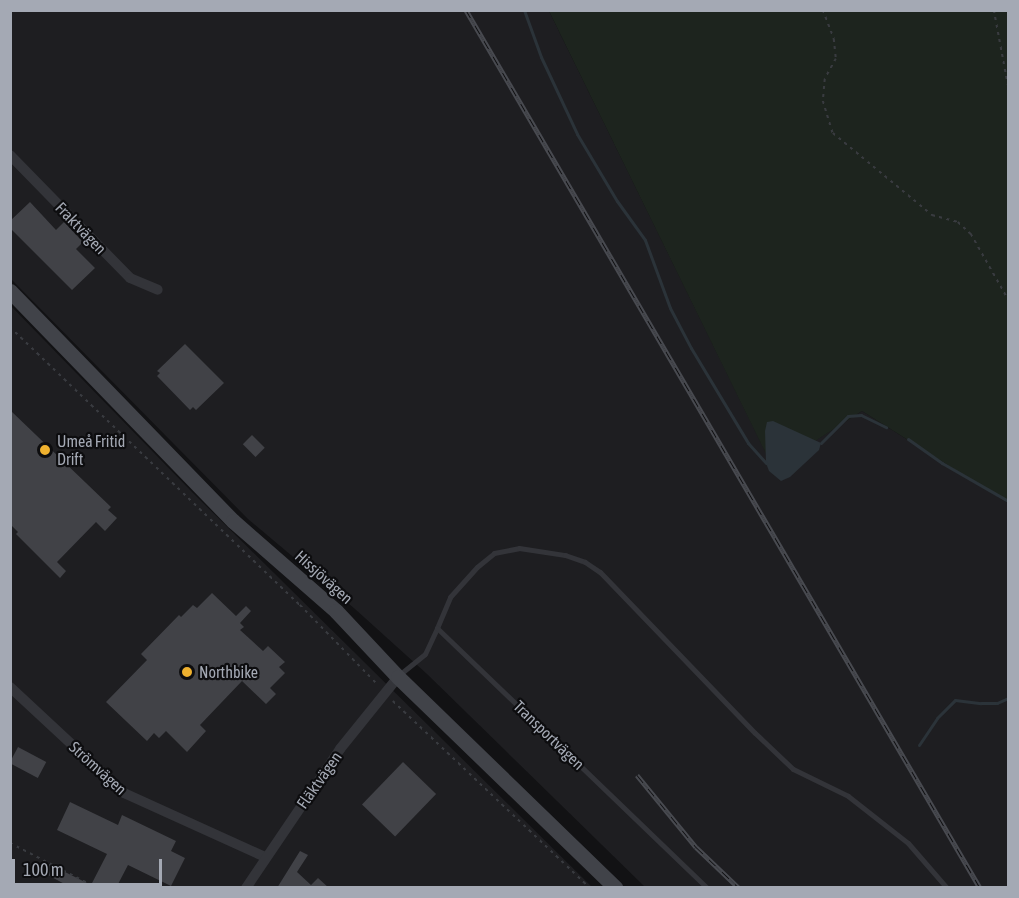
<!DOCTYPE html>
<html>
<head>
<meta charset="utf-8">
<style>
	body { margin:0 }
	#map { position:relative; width:1019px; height:898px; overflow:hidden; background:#121214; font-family:"Asap Condensed",sans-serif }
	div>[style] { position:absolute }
	.built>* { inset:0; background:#1e1e21 }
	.green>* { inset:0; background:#1d241e }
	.water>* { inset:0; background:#2b3339 }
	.stream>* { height:3px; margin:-1.5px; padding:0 1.5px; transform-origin:1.5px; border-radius:1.5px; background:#2b3339 }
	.building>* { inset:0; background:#414247; transform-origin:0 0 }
	.path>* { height:1.5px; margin-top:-0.75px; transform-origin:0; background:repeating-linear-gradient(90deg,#393b40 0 3px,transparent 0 7.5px) }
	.service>* { height:5px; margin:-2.5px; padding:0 2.5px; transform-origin:2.5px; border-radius:2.5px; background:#333439 }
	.minor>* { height:10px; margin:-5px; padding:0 5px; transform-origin:5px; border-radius:5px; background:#333439 }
	.secondary>* { height:15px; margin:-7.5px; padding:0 7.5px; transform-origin:7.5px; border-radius:7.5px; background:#414349 }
	.rail>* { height:5px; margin-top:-2.5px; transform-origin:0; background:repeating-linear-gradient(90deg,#0d0d0f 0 9px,#484a50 0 18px); box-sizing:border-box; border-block:2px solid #484a50 }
	.dots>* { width:16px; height:16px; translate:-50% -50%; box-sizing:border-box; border:3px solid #0d0d0f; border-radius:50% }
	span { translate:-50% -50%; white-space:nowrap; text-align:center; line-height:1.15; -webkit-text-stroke:4.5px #0d0d0f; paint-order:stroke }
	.street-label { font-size:16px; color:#a4a9b4 }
	.poi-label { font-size:16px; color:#a4a9b4 }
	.left { translate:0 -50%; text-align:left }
	.frame { position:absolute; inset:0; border:12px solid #a4a9b4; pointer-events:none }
	.scale { position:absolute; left:12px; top:859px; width:150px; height:27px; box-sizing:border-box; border:3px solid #a4a9b4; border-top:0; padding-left:8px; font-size:18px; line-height:21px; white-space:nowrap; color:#a4a9b4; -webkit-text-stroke:4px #0d0d0f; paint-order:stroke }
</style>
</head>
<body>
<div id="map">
	<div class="built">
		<div style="clip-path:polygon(10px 11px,549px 11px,773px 467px,862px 411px,1008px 503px,1008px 887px,645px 887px,427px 674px,355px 609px,248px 519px,11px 279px)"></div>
		<div style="clip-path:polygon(10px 305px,193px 493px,592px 887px,11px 887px)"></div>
	</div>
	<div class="green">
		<div style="clip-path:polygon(549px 11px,1008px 11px,1008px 503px,862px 411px,773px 468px)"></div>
	</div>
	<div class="water">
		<div style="clip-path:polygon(773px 421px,821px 443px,819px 450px,790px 477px,781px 481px,769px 471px,766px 463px,765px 431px,767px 422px)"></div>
	</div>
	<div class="stream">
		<div style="left:524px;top:10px;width:50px;rotate:70.1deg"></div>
		<div style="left:541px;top:57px;width:85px;rotate:64.9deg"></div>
		<div style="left:577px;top:134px;width:78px;rotate:59.2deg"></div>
		<div style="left:617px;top:201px;width:48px;rotate:54.3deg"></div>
		<div style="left:645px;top:240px;width:72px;rotate:69.8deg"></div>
		<div style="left:670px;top:308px;width:45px;rotate:62.3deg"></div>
		<div style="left:691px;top:348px;width:111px;rotate:59deg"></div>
		<div style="left:748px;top:443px;width:27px;rotate:48deg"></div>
		<div style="left:908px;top:439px;width:42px;rotate:35.2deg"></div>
		<div style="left:942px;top:463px;width:76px;rotate:29.9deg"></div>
		<div style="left:821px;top:443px;width:38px;rotate:-45deg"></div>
		<div style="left:848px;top:416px;width:13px;rotate:-4deg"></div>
		<div style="left:861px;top:415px;width:28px;rotate:26deg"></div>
		<div style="left:919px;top:745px;width:32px;rotate:-56deg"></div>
		<div style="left:937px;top:718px;width:25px;rotate:-45deg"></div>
		<div style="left:955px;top:700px;width:26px;rotate:7deg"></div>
		<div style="left:981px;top:703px;width:16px"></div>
		<div style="left:997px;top:703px;width:12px;rotate:-24deg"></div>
	</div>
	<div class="building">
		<div style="clip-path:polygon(30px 202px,56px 230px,64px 222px,83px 242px,76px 249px,95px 268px,72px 290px,10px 228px,10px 221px)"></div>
		<div style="clip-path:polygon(185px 344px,224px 383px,196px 410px,193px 407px,190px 410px,157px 376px,160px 373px,157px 371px)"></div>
		<div style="clip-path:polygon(10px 410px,111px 507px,108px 510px,117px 518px,105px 531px,96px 522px,57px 562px,66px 571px,60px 578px,16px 534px,18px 532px,10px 524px)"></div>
		<div style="left:252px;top:435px;width:18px;height:13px;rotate:45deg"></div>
		<div style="clip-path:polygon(212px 593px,236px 616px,246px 606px,251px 611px,240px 623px,244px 627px,240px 630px,263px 651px,268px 646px,285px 662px,279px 667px,285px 673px,270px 688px,276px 694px,266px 704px,242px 681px,200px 725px,206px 731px,187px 752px,166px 731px,159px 738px,154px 733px,147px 741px,106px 702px,147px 660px,141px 654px,179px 615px,181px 617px,193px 605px,197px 608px)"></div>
		<div style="left:18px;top:747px;width:32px;height:18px;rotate:28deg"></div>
		<div style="left:403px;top:762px;width:46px;height:59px;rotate:44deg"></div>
		<div style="clip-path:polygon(70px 802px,118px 825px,122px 815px,176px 841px,171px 851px,185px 858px,171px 886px,128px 865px,116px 888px,72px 888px,44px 873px,49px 864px,91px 885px,107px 854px,57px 830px)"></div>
		<div style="clip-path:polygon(300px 851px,308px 855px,297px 872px,311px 885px,318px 878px,329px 888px,277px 888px)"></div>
	</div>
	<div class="path">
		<div style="left:823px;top:10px;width:31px;rotate:69deg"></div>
		<div style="left:834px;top:39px;width:20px;rotate:84deg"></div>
		<div style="left:836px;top:59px;width:23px;rotate:119deg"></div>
		<div style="left:825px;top:79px;width:22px;rotate:95deg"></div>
		<div style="left:823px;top:101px;width:34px;rotate:73deg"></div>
		<div style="left:833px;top:133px;width:129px;rotate:39.6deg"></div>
		<div style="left:932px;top:215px;width:27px;rotate:15deg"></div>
		<div style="left:958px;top:222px;width:18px;rotate:43deg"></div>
		<div style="left:971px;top:234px;width:75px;rotate:60.4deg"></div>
		<div style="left:994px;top:10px;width:76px;rotate:79.4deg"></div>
		<div style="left:10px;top:327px;width:402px;rotate:43.8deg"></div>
		<div style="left:300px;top:605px;width:110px;rotate:45.7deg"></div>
		<div style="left:393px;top:701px;width:272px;rotate:43.5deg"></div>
		<div style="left:10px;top:843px;width:98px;rotate:27.3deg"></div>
	</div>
	<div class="service">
		<div style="left:437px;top:628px;width:34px;rotate:-67deg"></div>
		<div style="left:450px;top:597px;width:40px;rotate:-48deg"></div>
		<div style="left:477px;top:567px;width:22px;rotate:-39deg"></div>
		<div style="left:494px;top:553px;width:25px;rotate:-11deg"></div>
		<div style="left:519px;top:548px;width:47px;rotate:8.7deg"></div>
		<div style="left:565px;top:555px;width:21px;rotate:19deg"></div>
		<div style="left:585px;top:562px;width:18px;rotate:34deg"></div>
		<div style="left:600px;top:572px;width:223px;rotate:46.1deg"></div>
		<div style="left:755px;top:733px;width:52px;rotate:43.5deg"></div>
		<div style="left:793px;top:769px;width:61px;rotate:26.1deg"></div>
		<div style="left:848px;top:796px;width:76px;rotate:38.1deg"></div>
		<div style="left:908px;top:843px;width:60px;rotate:49.1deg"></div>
		<div style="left:399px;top:675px;width:33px;rotate:-39deg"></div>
		<div style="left:425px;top:654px;width:29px;rotate:-65deg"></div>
		<div style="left:437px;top:628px;width:375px;rotate:43.9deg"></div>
	</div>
	<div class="minor">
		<div style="left:10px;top:155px;width:172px;rotate:45.7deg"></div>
		<div style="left:130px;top:278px;width:30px;rotate:23deg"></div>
		<div style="left:10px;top:687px;width:156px;rotate:42.9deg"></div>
		<div style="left:124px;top:793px;width:155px;rotate:24.4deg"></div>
		<div style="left:246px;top:888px;width:168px;rotate:-55.9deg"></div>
		<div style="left:340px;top:749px;width:92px;rotate:-51.1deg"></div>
	</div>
	<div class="secondary">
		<div style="left:10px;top:291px;width:320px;rotate:45.9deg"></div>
		<div style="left:233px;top:521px;width:137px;rotate:41.1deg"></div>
		<div style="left:336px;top:611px;width:91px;rotate:46.8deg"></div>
		<div style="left:398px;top:677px;width:303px;rotate:44.1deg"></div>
	</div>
	<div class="rail">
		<div style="left:466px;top:10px;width:1017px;rotate:59.65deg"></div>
		<div style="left:637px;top:775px;width:93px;rotate:50.7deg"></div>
		<div style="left:696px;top:847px;width:59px;rotate:43.6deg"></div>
	</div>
	<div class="dots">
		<div style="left:45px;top:450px;background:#efb12f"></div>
		<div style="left:187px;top:672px;background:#efb12f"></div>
	</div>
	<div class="street-label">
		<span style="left:81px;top:228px;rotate:46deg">Fraktvägen</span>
		<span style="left:324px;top:577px;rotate:42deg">Hissjövägen</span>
		<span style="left:549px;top:735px;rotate:44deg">Transportvägen</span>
		<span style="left:98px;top:768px;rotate:42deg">Strömvägen</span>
		<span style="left:319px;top:780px;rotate:-55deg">Fläktvägen</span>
	</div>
	<div class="poi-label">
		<span class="left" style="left:57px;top:450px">Umeå Fritid<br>Drift</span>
		<span class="left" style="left:199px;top:672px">Northbike</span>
	</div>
	<div class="frame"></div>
	<div class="scale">100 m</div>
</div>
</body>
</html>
